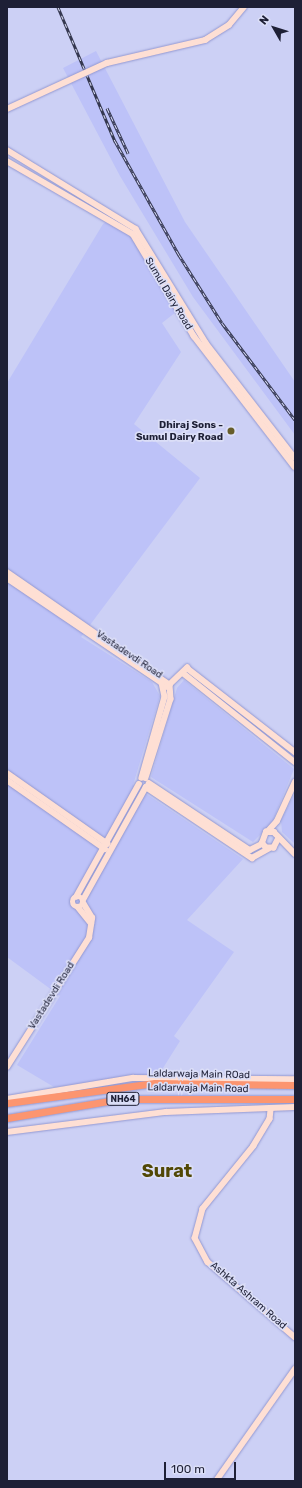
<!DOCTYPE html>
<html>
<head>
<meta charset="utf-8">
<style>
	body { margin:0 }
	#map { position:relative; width:302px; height:1488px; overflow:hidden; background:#ccd0f5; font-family:Rubik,sans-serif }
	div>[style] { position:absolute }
	.built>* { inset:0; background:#bdc2f8 }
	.roads { filter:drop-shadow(0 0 1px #9398d1) drop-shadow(0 0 1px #9398d1) }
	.secondary>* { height:5.5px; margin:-2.75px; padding:0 2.75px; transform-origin:2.75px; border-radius:2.75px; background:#fedfd4 }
	.secondary>.ring { margin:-2.75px; padding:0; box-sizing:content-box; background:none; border:5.5px solid #fedfd4; border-radius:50% }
	.highway>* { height:7px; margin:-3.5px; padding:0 3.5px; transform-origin:3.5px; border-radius:3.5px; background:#fc9570 }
	.rail>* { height:3px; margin-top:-1.5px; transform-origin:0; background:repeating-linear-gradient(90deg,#dbdef7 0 4.5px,#353850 0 9px); box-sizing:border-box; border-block:1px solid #353850 }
	.bridges { filter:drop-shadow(0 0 1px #9398d1) drop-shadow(0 0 1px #9398d1) }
	.secondary-bridge>* { height:5.5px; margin:-2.75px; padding:0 2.75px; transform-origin:2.75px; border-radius:2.75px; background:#fedfd4 }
	.dots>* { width:11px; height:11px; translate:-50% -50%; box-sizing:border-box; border:2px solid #dbdef7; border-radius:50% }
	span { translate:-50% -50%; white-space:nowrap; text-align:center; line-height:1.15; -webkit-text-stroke:3.5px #dbdef7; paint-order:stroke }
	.shield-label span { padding:1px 3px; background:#dbdef7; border:1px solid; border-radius:3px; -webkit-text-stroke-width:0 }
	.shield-label { font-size:9px; color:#1e2036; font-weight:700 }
	.street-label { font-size:10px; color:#1e2036 }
	.poi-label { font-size:10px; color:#1e2036; font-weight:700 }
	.right { translate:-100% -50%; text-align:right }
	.town-label { font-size:18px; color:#514805; font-weight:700 }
	.frame { position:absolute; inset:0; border:8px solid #1e2036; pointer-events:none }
	.north { position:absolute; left:254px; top:8px; width:40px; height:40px; -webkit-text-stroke:3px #dbdef7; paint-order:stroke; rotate:309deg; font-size:11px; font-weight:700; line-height:16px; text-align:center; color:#1e2036 }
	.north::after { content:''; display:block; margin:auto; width:14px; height:18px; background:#1e2036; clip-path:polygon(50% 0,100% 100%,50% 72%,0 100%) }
	.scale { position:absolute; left:164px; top:1462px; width:72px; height:18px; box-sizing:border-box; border:2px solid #1e2036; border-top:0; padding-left:5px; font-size:12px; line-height:14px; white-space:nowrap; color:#1e2036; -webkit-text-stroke:3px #dbdef7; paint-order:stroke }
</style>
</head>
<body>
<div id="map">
	<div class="built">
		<div style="clip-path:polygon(96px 51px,185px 222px,295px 382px,295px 435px,193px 297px,120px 176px,63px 68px)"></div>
		<div style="clip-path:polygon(109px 220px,130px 232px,176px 312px,162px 323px,181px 352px,134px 424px,200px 478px,81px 637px,152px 682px,160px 696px,133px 785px,243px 859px,187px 920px,234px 952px,174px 1036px,180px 1041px,158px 1076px,54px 1087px,17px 1065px,60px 996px,7px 957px,7px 383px,103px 224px)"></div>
		<div style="clip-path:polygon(184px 680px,294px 769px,272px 823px,253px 842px,151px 777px,177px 688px)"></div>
		<div style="clip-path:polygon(295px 793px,295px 844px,282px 832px,281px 820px)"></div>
	</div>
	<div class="roads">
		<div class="secondary">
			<div style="left:7px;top:150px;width:151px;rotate:31.5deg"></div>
			<div style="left:136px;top:229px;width:134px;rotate:58.4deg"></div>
			<div style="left:206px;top:343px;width:145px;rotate:52.3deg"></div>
			<div style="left:7px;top:161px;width:146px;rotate:30.1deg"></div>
			<div style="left:133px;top:234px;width:119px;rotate:59.1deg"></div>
			<div style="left:194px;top:336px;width:165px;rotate:52.4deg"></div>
			<div style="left:7px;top:572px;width:198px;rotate:34.7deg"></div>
			<div style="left:170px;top:685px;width:14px;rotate:86deg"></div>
			<div style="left:171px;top:699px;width:83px;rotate:107.6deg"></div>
			<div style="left:7px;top:578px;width:187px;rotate:34.1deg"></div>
			<div style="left:162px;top:683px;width:14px;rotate:78deg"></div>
			<div style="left:165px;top:697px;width:84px;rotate:105.9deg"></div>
			<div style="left:183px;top:673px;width:143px;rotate:38.5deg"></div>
			<div style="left:167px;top:687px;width:28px;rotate:-44deg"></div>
			<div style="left:187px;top:668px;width:137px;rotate:37.9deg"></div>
			<div style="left:7px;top:773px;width:123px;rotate:35.1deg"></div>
			<div style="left:7px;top:780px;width:120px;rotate:35.1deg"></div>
			<div style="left:149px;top:783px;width:121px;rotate:33.6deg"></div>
			<div style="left:250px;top:850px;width:13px;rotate:-27deg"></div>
			<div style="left:146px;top:787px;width:128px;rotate:33.8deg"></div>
			<div style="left:252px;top:858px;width:18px;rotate:-29deg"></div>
			<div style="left:268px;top:831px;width:13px;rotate:-48deg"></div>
			<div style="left:277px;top:821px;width:43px;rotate:-65.2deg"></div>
			<div style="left:279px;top:838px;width:11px;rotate:117deg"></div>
			<div style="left:274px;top:848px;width:8px;rotate:180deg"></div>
			<div style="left:266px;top:848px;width:6px;rotate:-129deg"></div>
			<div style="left:262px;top:843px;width:12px;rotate:-70deg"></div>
			<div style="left:266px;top:832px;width:8px"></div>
			<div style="left:274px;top:832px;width:30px;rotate:46deg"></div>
			<div style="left:76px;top:897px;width:129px;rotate:-60.9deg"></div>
			<div class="ring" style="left:73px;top:897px;width:4.5px;height:4.5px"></div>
			<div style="left:83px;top:900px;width:129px;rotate:-60.9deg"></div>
			<div style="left:78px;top:907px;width:21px;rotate:51deg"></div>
			<div style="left:7px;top:1067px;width:153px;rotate:-57.6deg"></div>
			<div style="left:89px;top:938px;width:20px;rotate:-81deg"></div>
			<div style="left:92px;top:918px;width:17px;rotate:-121deg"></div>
			<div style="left:7px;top:1099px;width:128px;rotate:-9.5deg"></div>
			<div style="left:133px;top:1078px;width:162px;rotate:0.4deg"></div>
			<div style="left:271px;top:1110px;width:9px;rotate:96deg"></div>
			<div style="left:270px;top:1119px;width:31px;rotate:121deg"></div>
			<div style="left:254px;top:1146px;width:81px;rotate:129deg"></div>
			<div style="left:203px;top:1209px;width:30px;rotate:105deg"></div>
			<div style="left:195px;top:1238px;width:27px;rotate:62deg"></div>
			<div style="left:208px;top:1262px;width:115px;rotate:40.8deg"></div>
			<div style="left:7px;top:1132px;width:160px;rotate:-7.2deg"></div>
			<div style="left:166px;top:1112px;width:129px;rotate:-2.2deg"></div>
			<div style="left:216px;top:1481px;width:137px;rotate:-54.8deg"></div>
		</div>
		<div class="highway">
			<div style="left:7px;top:1103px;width:149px;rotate:-7.7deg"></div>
			<div style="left:155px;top:1083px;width:140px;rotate:0.8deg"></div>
			<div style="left:7px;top:1118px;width:116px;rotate:-9.5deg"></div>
			<div style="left:121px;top:1099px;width:174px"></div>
		</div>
	</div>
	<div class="rail">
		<div style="left:58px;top:7px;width:146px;rotate:67deg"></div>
		<div style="left:115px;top:141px;width:131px;rotate:60.7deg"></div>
		<div style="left:179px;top:255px;width:80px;rotate:57.7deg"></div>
		<div style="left:222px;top:323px;width:121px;rotate:53deg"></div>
		<div style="left:107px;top:108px;width:50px;rotate:65deg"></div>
	</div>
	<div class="bridges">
		<div class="secondary-bridge">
			<div style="left:7px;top:109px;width:110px;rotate:-24.7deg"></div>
			<div style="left:107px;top:63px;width:101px;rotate:-13.2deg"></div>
			<div style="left:205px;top:40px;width:28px;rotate:-32deg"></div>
			<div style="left:229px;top:25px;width:23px;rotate:-50deg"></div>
		</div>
	</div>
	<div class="dots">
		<div style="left:231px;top:431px;background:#665d2a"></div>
	</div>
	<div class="shield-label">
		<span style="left:123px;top:1099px">NH64</span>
	</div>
	<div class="street-label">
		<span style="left:168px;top:294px;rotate:59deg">Sumul Dairy Road</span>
		<span style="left:129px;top:655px;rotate:34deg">Vastadevdi Road</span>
		<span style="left:52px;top:996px;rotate:-58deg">Vastadevdi Road</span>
		<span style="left:199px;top:1075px;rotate:1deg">Laldarwaja Main ROad</span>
		<span style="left:198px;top:1089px;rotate:1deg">Laldarwaja Main Road</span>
		<span style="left:248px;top:1296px;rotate:41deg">Ashkta Ashram Road</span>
	</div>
	<div class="poi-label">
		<span class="right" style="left:223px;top:431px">Dhiraj Sons -<br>Sumul Dairy Road</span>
	</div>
	<div class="town-label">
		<span style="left:167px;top:1171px">Surat</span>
	</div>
	<div class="frame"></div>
	<div class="north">N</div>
	<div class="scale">100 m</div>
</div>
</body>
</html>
